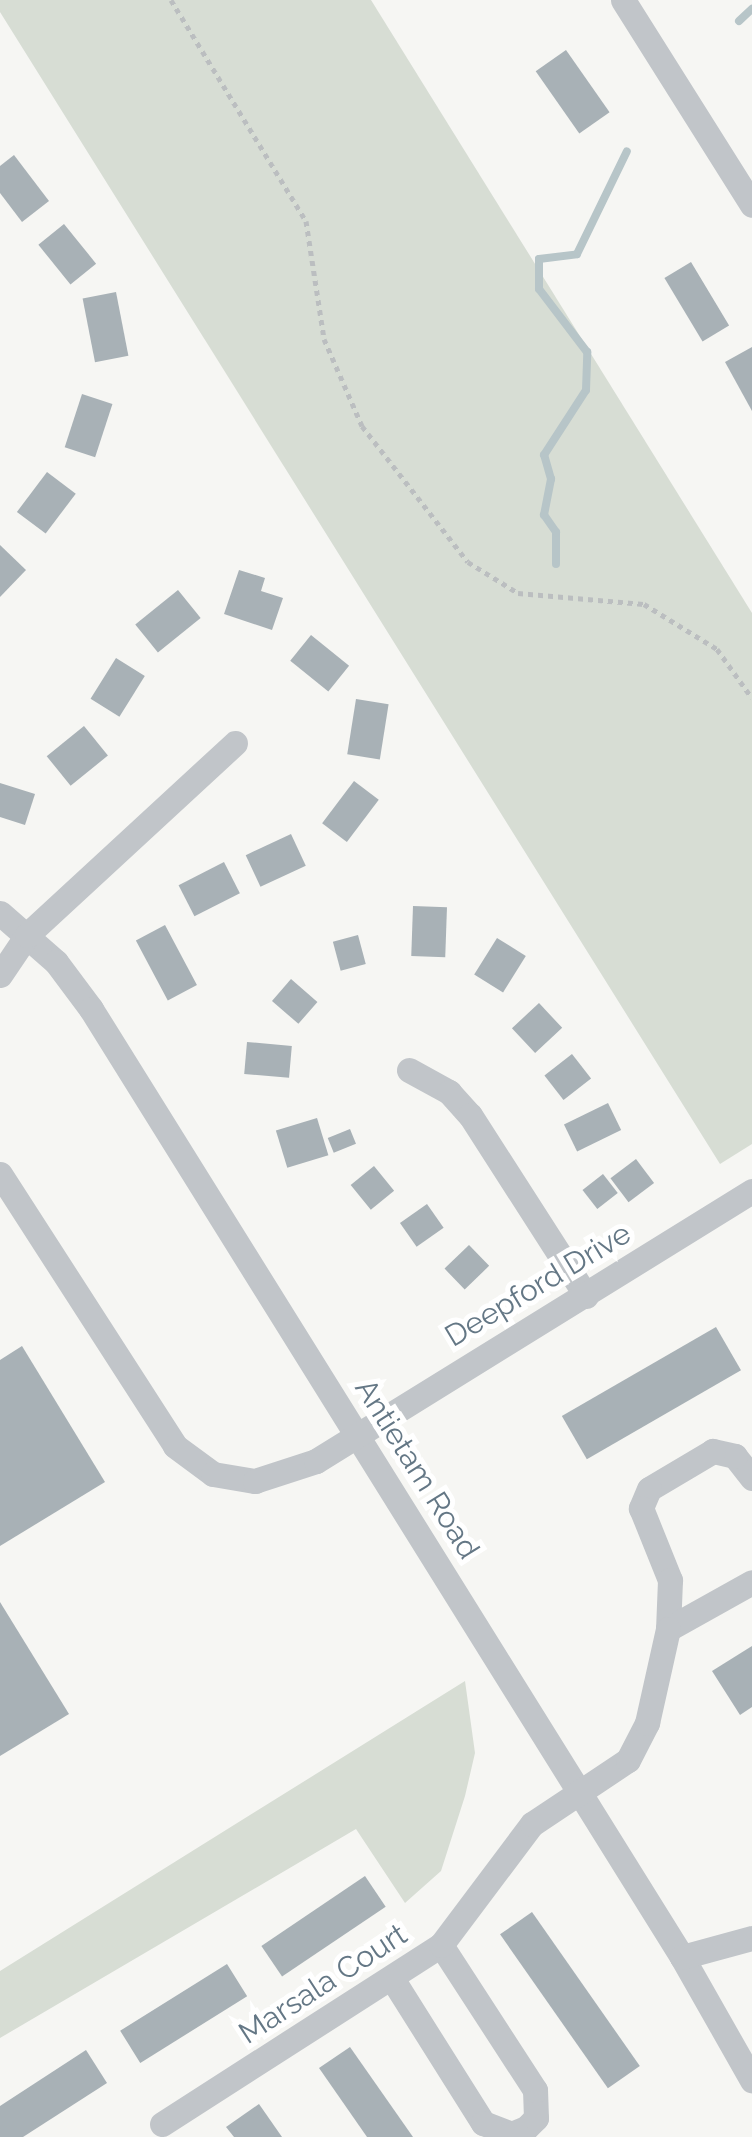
<!DOCTYPE html>
<html>
<head>
<meta charset="utf-8">
<style>
	body { margin:0 }
	#map { position:relative; width:752px; height:2137px; overflow:hidden; background:#f6f6f3; font-family:Raleway,sans-serif }
	div>[style] { position:absolute }
	.green>* { inset:0; background:#d7ddd4 }
	.stream>* { height:8px; margin:-4px; padding:0 4px; transform-origin:4px; border-radius:4px; background:#b7c5c8 }
	.building>* { inset:0; background:#a8b1b6; transform-origin:0 0 }
	.path>* { height:5px; margin-top:-2.5px; transform-origin:0; background:repeating-linear-gradient(90deg,#bbbec0 0 5px,transparent 0 10px) }
	.minor>* { height:25px; margin:-12.5px; padding:0 12.5px; transform-origin:12.5px; border-radius:12.5px; background:#c1c5c9 }
	span { translate:-50% -50%; white-space:nowrap; text-align:center; line-height:1.15; -webkit-text-stroke:10px #fff; paint-order:stroke }
	.street-label { font-size:30px; color:#647785 }
</style>
</head>
<body>
<div id="map">
	<div class="green">
		<div style="clip-path:polygon(0 0,371px 0,752px 613px,752px 1144px,720px 1164px,0 12px)"></div>
		<div style="clip-path:polygon(465px 1681px,475px 1753px,465px 1796px,441px 1871px,405px 1903px,356px 1829px,0 2038px,0 1971px)"></div>
	</div>
	<div class="stream">
		<div style="left:739px;top:21px;width:18px;rotate:-43deg"></div>
		<div style="left:556px;top:564px;width:32px;rotate:-90deg"></div>
		<div style="left:556px;top:532px;width:21px;rotate:-125deg"></div>
		<div style="left:544px;top:515px;width:37px;rotate:-79deg"></div>
		<div style="left:551px;top:479px;width:25px;rotate:-106deg"></div>
		<div style="left:544px;top:455px;width:77px;rotate:-57.1deg"></div>
		<div style="left:586px;top:390px;width:38px;rotate:-88deg"></div>
		<div style="left:587px;top:352px;width:79px;rotate:-127.3deg"></div>
		<div style="left:539px;top:289px;width:30px;rotate:-90deg"></div>
		<div style="left:539px;top:259px;width:38px;rotate:-7deg"></div>
		<div style="left:577px;top:254px;width:114px;rotate:-64.1deg"></div>
	</div>
	<div class="building">
		<div style="left:566px;top:50px;width:76px;height:37px;rotate:55deg"></div>
		<div style="clip-path:polygon(14px 155px,49px 201px,22px 222px,0 193px,0 166px)"></div>
		<div style="left:64px;top:224px;width:51px;height:33px;rotate:51deg"></div>
		<div style="left:691px;top:262px;width:74px;height:31px;rotate:59deg"></div>
		<div style="left:116px;top:292px;width:65px;height:34px;rotate:79deg"></div>
		<div style="clip-path:polygon(752px 347px,752px 411px,725px 362px)"></div>
		<div style="left:82px;top:394px;width:32px;height:56px;rotate:18deg"></div>
		<div style="left:47px;top:472px;width:36px;height:50px;rotate:37deg"></div>
		<div style="clip-path:polygon(0 545px,26px 570px,0 597px)"></div>
		<div style="clip-path:polygon(239px 570px,265px 578px,261px 591px,283px 598px,272px 630px,224px 614px)"></div>
		<div style="left:178px;top:590px;width:36px;height:55px;rotate:51deg"></div>
		<div style="left:311px;top:635px;width:49px;height:33px;rotate:39deg"></div>
		<div style="left:116px;top:658px;width:34px;height:48px;rotate:32deg"></div>
		<div style="left:356px;top:699px;width:33px;height:56px;rotate:9deg"></div>
		<div style="left:84px;top:726px;width:38px;height:48px;rotate:51deg"></div>
		<div style="left:354px;top:781px;width:31px;height:53px;rotate:37deg"></div>
		<div style="clip-path:polygon(0 783px,35px 794px,25px 825px,0 817px)"></div>
		<div style="left:291px;top:834px;width:35px;height:50px;rotate:65deg"></div>
		<div style="left:224px;top:862px;width:35px;height:51px;rotate:63deg"></div>
		<div style="left:413px;top:906px;width:34px;height:50px;rotate:2deg"></div>
		<div style="left:165px;top:925px;width:68px;height:33px;rotate:62deg"></div>
		<div style="left:358px;top:935px;width:30px;height:26px;rotate:75deg"></div>
		<div style="left:497px;top:938px;width:34px;height:43px;rotate:32deg"></div>
		<div style="left:291px;top:979px;width:35px;height:29px;rotate:41deg"></div>
		<div style="left:539px;top:1003px;width:34px;height:37px;rotate:47deg"></div>
		<div style="left:247px;top:1042px;width:45px;height:32px;rotate:5deg"></div>
		<div style="left:572px;top:1054px;width:31px;height:35px;rotate:52deg"></div>
		<div style="left:608px;top:1103px;width:30px;height:49px;rotate:64deg"></div>
		<div style="left:317px;top:1118px;width:39px;height:43px;rotate:73deg"></div>
		<div style="left:350px;top:1129px;width:16px;height:24px;rotate:68deg"></div>
		<div style="left:636px;top:1159px;width:30px;height:32px;rotate:53deg"></div>
		<div style="left:374px;top:1166px;width:32px;height:30px;rotate:51deg"></div>
		<div style="left:603px;top:1174px;width:24px;height:26px;rotate:52deg"></div>
		<div style="left:427px;top:1204px;width:29px;height:33px;rotate:55deg"></div>
		<div style="left:469px;top:1245px;width:29px;height:34px;rotate:46deg"></div>
		<div style="left:716px;top:1327px;width:50px;height:178px;rotate:60deg"></div>
		<div style="clip-path:polygon(22px 1346px,105px 1482px,0 1546px,0 1360px)"></div>
		<div style="clip-path:polygon(0 1602px,69px 1714px,0 1756px)"></div>
		<div style="clip-path:polygon(752px 1646px,752px 1707px,740px 1715px,712px 1671px)"></div>
		<div style="left:365px;top:1876px;width:37px;height:125px;rotate:56deg"></div>
		<div style="left:532px;top:1912px;width:188px;height:39px;rotate:55deg"></div>
		<div style="left:227px;top:1964px;width:38px;height:126px;rotate:58deg"></div>
		<div style="clip-path:polygon(350px 2047px,413px 2137px,367px 2137px,319px 2068px)"></div>
		<div style="clip-path:polygon(86px 2050px,107px 2083px,23px 2137px,0 2137px,0 2106px)"></div>
		<div style="clip-path:polygon(259px 2104px,282px 2137px,234px 2137px,226px 2127px)"></div>
	</div>
	<div class="path">
		<div style="left:171px;top:0;width:259px;rotate:58.6deg"></div>
		<div style="left:306px;top:221px;width:119px;rotate:81.3deg"></div>
		<div style="left:324px;top:339px;width:95px;rotate:66.4deg"></div>
		<div style="left:362px;top:426px;width:172px;rotate:52.1deg"></div>
		<div style="left:468px;top:562px;width:59px;rotate:31.8deg"></div>
		<div style="left:518px;top:593px;width:126px;rotate:5deg"></div>
		<div style="left:644px;top:604px;width:86px;rotate:31.7deg"></div>
		<div style="left:717px;top:649px;width:60px;rotate:54.5deg"></div>
	</div>
	<div class="minor">
		<div style="left:623px;top:0;width:242px;rotate:57.8deg"></div>
		<div style="left:0;top:913px;width:74px;rotate:41.2deg"></div>
		<div style="left:56px;top:962px;width:59px;rotate:53.3deg"></div>
		<div style="left:91px;top:1009px;width:1117px;rotate:58.06deg"></div>
		<div style="left:682px;top:1957px;width:142px;rotate:60.4deg"></div>
		<div style="left:0;top:975px;width:48px;rotate:-56deg"></div>
		<div style="left:27px;top:935px;width:283px;rotate:-42.7deg"></div>
		<div style="left:409px;top:1070px;width:46px;rotate:28.8deg"></div>
		<div style="left:449px;top:1092px;width:31px;rotate:48deg"></div>
		<div style="left:470px;top:1115px;width:215px;rotate:57.3deg"></div>
		<div style="left:0;top:1174px;width:323px;rotate:57.2deg"></div>
		<div style="left:175px;top:1446px;width:47px;rotate:36.4deg"></div>
		<div style="left:213px;top:1474px;width:43px;rotate:9.5deg"></div>
		<div style="left:255px;top:1481px;width:64px;rotate:-18.2deg"></div>
		<div style="left:316px;top:1461px;width:513px;rotate:-31.77deg"></div>
		<div style="left:752px;top:1478px;width:28px;rotate:-128deg"></div>
		<div style="left:735px;top:1456px;width:23px;rotate:-167deg"></div>
		<div style="left:713px;top:1451px;width:74px;rotate:149.3deg"></div>
		<div style="left:649px;top:1489px;width:21px;rotate:113deg"></div>
		<div style="left:641px;top:1508px;width:78px;rotate:68.1deg"></div>
		<div style="left:670px;top:1580px;width:49px;rotate:92.3deg"></div>
		<div style="left:668px;top:1629px;width:96px;rotate:-29.2deg"></div>
		<div style="left:682px;top:1957px;width:73px;rotate:-15.2deg"></div>
		<div style="left:393px;top:1980px;width:169px;rotate:57.8deg"></div>
		<div style="left:483px;top:2123px;width:30px;rotate:21deg"></div>
		<div style="left:511px;top:2134px;width:16px;rotate:-22deg"></div>
		<div style="left:526px;top:2128px;width:14px;rotate:-45deg"></div>
		<div style="left:536px;top:2118px;width:28px;rotate:-92deg"></div>
		<div style="left:535px;top:2090px;width:173px;rotate:-123deg"></div>
		<div style="left:162px;top:2124px;width:331px;rotate:-32.7deg"></div>
		<div style="left:441px;top:1945px;width:151px;rotate:-53.1deg"></div>
		<div style="left:532px;top:1824px;width:115px;rotate:-33.7deg"></div>
		<div style="left:628px;top:1760px;width:42px;rotate:-62.8deg"></div>
		<div style="left:647px;top:1723px;width:96px;rotate:-77.4deg"></div>
	</div>
	<div class="street-label">
		<span style="left:538px;top:1285px;rotate:-31deg">Deepford Drive</span>
		<span style="left:417px;top:1469px;rotate:58deg">Antietam Road</span>
		<span style="left:323px;top:1984px;rotate:-33deg">Marsala Court</span>
	</div>
</div>
</body>
</html>
